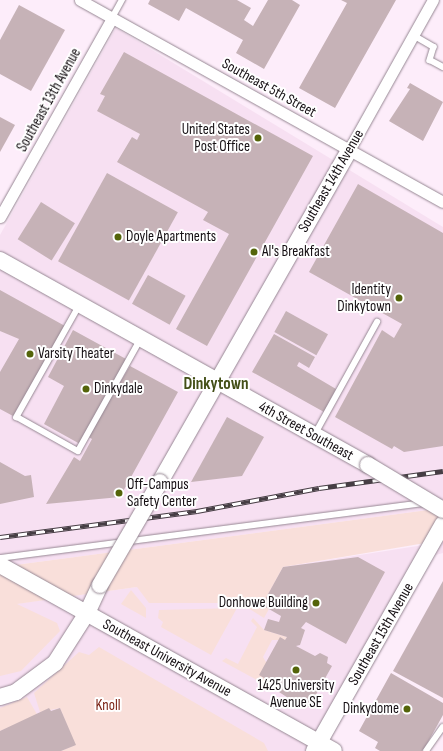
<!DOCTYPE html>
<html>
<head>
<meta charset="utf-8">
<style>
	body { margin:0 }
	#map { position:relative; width:443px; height:751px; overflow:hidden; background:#fdedfa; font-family:"Sofia Sans Condensed",sans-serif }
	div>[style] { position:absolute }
	.built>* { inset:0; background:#f7e0f2 }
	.green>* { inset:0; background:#f9dfda }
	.building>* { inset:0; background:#c6b2b7; transform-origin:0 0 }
	.roads { filter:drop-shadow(0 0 1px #968793) drop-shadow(0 0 1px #968793) }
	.lane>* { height:5.5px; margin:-2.75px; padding:0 2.75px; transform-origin:2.75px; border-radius:2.75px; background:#fff }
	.street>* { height:11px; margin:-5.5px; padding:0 5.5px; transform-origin:5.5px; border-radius:5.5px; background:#fff }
	.secondary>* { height:16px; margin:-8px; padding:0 8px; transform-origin:8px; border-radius:8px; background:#fff }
	.rail>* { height:4.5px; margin-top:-2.25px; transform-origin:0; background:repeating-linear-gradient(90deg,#fff 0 9px,#463e44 0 18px); box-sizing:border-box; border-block:1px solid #463e44 }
	.bridges { filter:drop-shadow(0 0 1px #968793) drop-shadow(0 0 1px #968793) }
	.secondary-bridge>* { height:16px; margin:-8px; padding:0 8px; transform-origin:8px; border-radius:8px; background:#fff }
	.dots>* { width:11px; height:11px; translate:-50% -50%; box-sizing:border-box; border:2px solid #fff; border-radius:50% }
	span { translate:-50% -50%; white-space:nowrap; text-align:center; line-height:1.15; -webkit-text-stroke:4px #fff; paint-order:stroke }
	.street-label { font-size:15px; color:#150f13 }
	.poi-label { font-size:15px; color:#150f13 }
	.right { translate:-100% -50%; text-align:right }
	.left { translate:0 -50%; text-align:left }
	.park-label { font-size:15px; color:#7b2315 }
	.quarter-label { font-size:17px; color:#434f17; font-weight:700 }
</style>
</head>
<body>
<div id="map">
	<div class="built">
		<div style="clip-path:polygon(116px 28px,443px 227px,443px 508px,0 567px,0 235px)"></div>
		<div style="clip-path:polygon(443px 542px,443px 553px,424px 558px,318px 742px,334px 751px,0 751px,0 606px,137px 587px,275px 581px,283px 567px)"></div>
	</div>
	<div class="green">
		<div style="clip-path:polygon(443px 508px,443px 540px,283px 567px,262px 605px,269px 609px,264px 618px,240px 603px,149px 603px,137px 587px,17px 604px,57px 623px,60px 631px,21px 671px,0 676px,0 567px)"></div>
		<div style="clip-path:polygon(131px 590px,146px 608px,146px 618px,121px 604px)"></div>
		<div style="clip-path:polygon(237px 608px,211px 655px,161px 627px,163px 622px,158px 618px,159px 610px)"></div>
		<div style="clip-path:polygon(253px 618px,264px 630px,287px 637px,285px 640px,272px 640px,263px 657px,281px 688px,279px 692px,222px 661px,226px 658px,238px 664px,257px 627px,251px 621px)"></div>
		<div style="clip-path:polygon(99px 647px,264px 743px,268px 751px,61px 751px,75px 745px,60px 708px,40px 712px,34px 693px,79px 652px,89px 655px)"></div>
		<div style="clip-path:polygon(27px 697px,38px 716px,0 731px,0 708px)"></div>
	</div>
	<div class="building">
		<div style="clip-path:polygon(150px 0,237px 0,251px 8px,244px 20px,253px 26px,268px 0,292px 0,300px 5px,264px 69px,236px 53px,243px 40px,186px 8px,179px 21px,148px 4px)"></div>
		<div style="clip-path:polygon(341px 0,396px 0,335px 108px,299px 88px,347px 3px)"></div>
		<div style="clip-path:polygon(19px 5px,65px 30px,31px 91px,0 74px,0 40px)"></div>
		<div style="clip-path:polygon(124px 52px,313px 156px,207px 346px,176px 329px,229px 234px,203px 220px,208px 212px,117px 162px,132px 137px,137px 140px,140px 134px,97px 111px,105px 96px,100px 94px)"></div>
		<div style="clip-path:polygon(410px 83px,443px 102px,423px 141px,389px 121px,410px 89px,407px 88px)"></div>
		<div style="clip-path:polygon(0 117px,15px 125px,0 152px)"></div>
		<div style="left:107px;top:173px;width:81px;height:101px;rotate:29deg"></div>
		<div style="clip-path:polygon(358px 184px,443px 233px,443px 446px,404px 452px,394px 446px,392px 449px,335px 417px,382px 330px,394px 338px,402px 324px,309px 272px)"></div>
		<div style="left:41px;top:202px;width:40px;height:44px;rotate:32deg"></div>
		<div style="left:148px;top:275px;width:43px;height:33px;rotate:29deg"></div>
		<div style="clip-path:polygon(0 290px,65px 326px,13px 416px,0 409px,0 372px,19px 339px,0 331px)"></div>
		<div style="left:286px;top:311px;width:48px;height:24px;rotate:29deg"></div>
		<div style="clip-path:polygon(73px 330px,126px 359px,80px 444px,44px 424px,64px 386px,48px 377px)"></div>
		<div style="clip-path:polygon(274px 334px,315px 357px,309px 368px,299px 362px,297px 366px,336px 389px,324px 412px,252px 372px)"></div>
		<div style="clip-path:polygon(130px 366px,178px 392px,120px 497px,46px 504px,74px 457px,80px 461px,92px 439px,87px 436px)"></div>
		<div style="clip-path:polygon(227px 417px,264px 437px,242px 476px,191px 482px)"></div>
		<div style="clip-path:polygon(0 462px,25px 476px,31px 475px,34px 497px,0 504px)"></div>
		<div style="clip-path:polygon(358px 557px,385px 572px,346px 644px,306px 622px,301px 628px,305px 630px,300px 645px,296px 646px,315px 656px,320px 653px,328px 657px,327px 663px,332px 666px,309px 707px,299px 705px,279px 692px,281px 688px,259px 675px,280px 637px,285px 640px,287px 637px,264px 630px,268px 619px,279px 622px,281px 616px,262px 605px,283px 567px)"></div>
		<div style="clip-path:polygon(443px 581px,443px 698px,393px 671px)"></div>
		<div style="clip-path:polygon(391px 673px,443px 703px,443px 715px,423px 751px,380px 751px,375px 748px,378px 742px,359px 731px)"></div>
		<div style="clip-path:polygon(49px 708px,51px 711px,60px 708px,76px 745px,61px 751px,0 751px,0 731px)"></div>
	</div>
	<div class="roads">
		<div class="lane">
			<div style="left:112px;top:18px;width:21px;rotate:-61deg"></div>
			<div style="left:413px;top:35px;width:24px;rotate:30deg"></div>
			<div style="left:434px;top:47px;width:14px;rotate:107deg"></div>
			<div style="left:430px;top:60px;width:15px;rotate:28deg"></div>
			<div style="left:80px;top:305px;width:129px;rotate:119.4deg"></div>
			<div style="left:17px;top:417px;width:70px;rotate:29.1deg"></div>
			<div style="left:78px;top:451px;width:127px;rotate:-60.8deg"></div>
			<div style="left:315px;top:434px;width:128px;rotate:-61deg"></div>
			<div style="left:0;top:558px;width:428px;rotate:-7.4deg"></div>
			<div style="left:426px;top:751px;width:29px;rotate:-55deg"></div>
		</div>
		<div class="street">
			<div style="left:80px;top:0;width:415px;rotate:29.1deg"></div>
			<div style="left:349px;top:150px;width:172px;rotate:-60.8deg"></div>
			<div style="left:0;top:217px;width:228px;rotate:-60.6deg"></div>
		</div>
		<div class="secondary">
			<div style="left:0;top:260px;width:421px;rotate:29.1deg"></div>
			<div style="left:160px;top:482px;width:382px;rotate:-60.3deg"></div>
			<div style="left:0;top:565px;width:382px;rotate:29.1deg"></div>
			<div style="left:0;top:697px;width:17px;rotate:-17deg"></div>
			<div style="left:16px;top:692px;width:49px;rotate:-36.6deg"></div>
			<div style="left:55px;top:663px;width:59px;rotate:-57.4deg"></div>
			<div style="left:87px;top:613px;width:31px;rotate:-65deg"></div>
			<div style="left:314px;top:751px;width:261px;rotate:-60.4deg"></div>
		</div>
	</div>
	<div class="rail">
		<div style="left:0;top:537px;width:199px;rotate:-7.5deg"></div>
		<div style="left:197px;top:511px;width:124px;rotate:-10.7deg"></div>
		<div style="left:319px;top:488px;width:125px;rotate:-7.8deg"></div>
	</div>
	<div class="bridges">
		<div class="secondary-bridge">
			<div style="left:368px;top:465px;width:87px;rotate:31deg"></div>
			<div style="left:100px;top:585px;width:119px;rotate:-59.8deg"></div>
		</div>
	</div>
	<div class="dots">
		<div style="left:258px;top:138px;background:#54640a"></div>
		<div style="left:118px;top:237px;background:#54640a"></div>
		<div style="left:254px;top:252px;background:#54640a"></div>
		<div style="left:399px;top:298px;background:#54640a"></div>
		<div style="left:30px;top:354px;background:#54640a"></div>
		<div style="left:86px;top:389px;background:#54640a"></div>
		<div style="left:119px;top:493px;background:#54640a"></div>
		<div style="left:316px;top:603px;background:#54640a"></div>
		<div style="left:296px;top:670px;background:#54640a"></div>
		<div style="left:407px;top:709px;background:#54640a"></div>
	</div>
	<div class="street-label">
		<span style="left:269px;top:88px;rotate:29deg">Southeast 5th Street</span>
		<span style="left:49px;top:100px;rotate:-61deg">Southeast 13th Avenue</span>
		<span style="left:331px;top:181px;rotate:-60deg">Southeast 14th Avenue</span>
		<span style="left:306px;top:431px;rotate:29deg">4th Street Southeast</span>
		<span style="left:381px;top:634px;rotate:-60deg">Southeast 15th Avenue</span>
		<span style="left:167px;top:658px;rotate:29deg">Southeast University Avenue</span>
	</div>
	<div class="poi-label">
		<span class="right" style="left:250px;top:138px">United States<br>Post Office</span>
		<span class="left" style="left:126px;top:237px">Doyle Apartments</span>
		<span class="left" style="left:262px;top:252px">Al's Breakfast</span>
		<span class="right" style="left:391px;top:298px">Identity<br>Dinkytown</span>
		<span class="left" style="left:38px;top:354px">Varsity Theater</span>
		<span class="left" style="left:94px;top:389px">Dinkydale</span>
		<span class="left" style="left:127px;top:493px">Off-Campus<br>Safety Center</span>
		<span class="right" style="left:308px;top:603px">Donhowe Building</span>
		<span style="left:296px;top:694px">1425 University<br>Avenue SE</span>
		<span class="right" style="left:399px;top:709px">Dinkydome</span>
	</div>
	<div class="park-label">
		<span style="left:108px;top:706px">Knoll</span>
	</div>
	<div class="quarter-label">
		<span style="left:216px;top:385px">Dinkytown</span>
	</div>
</div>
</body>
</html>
